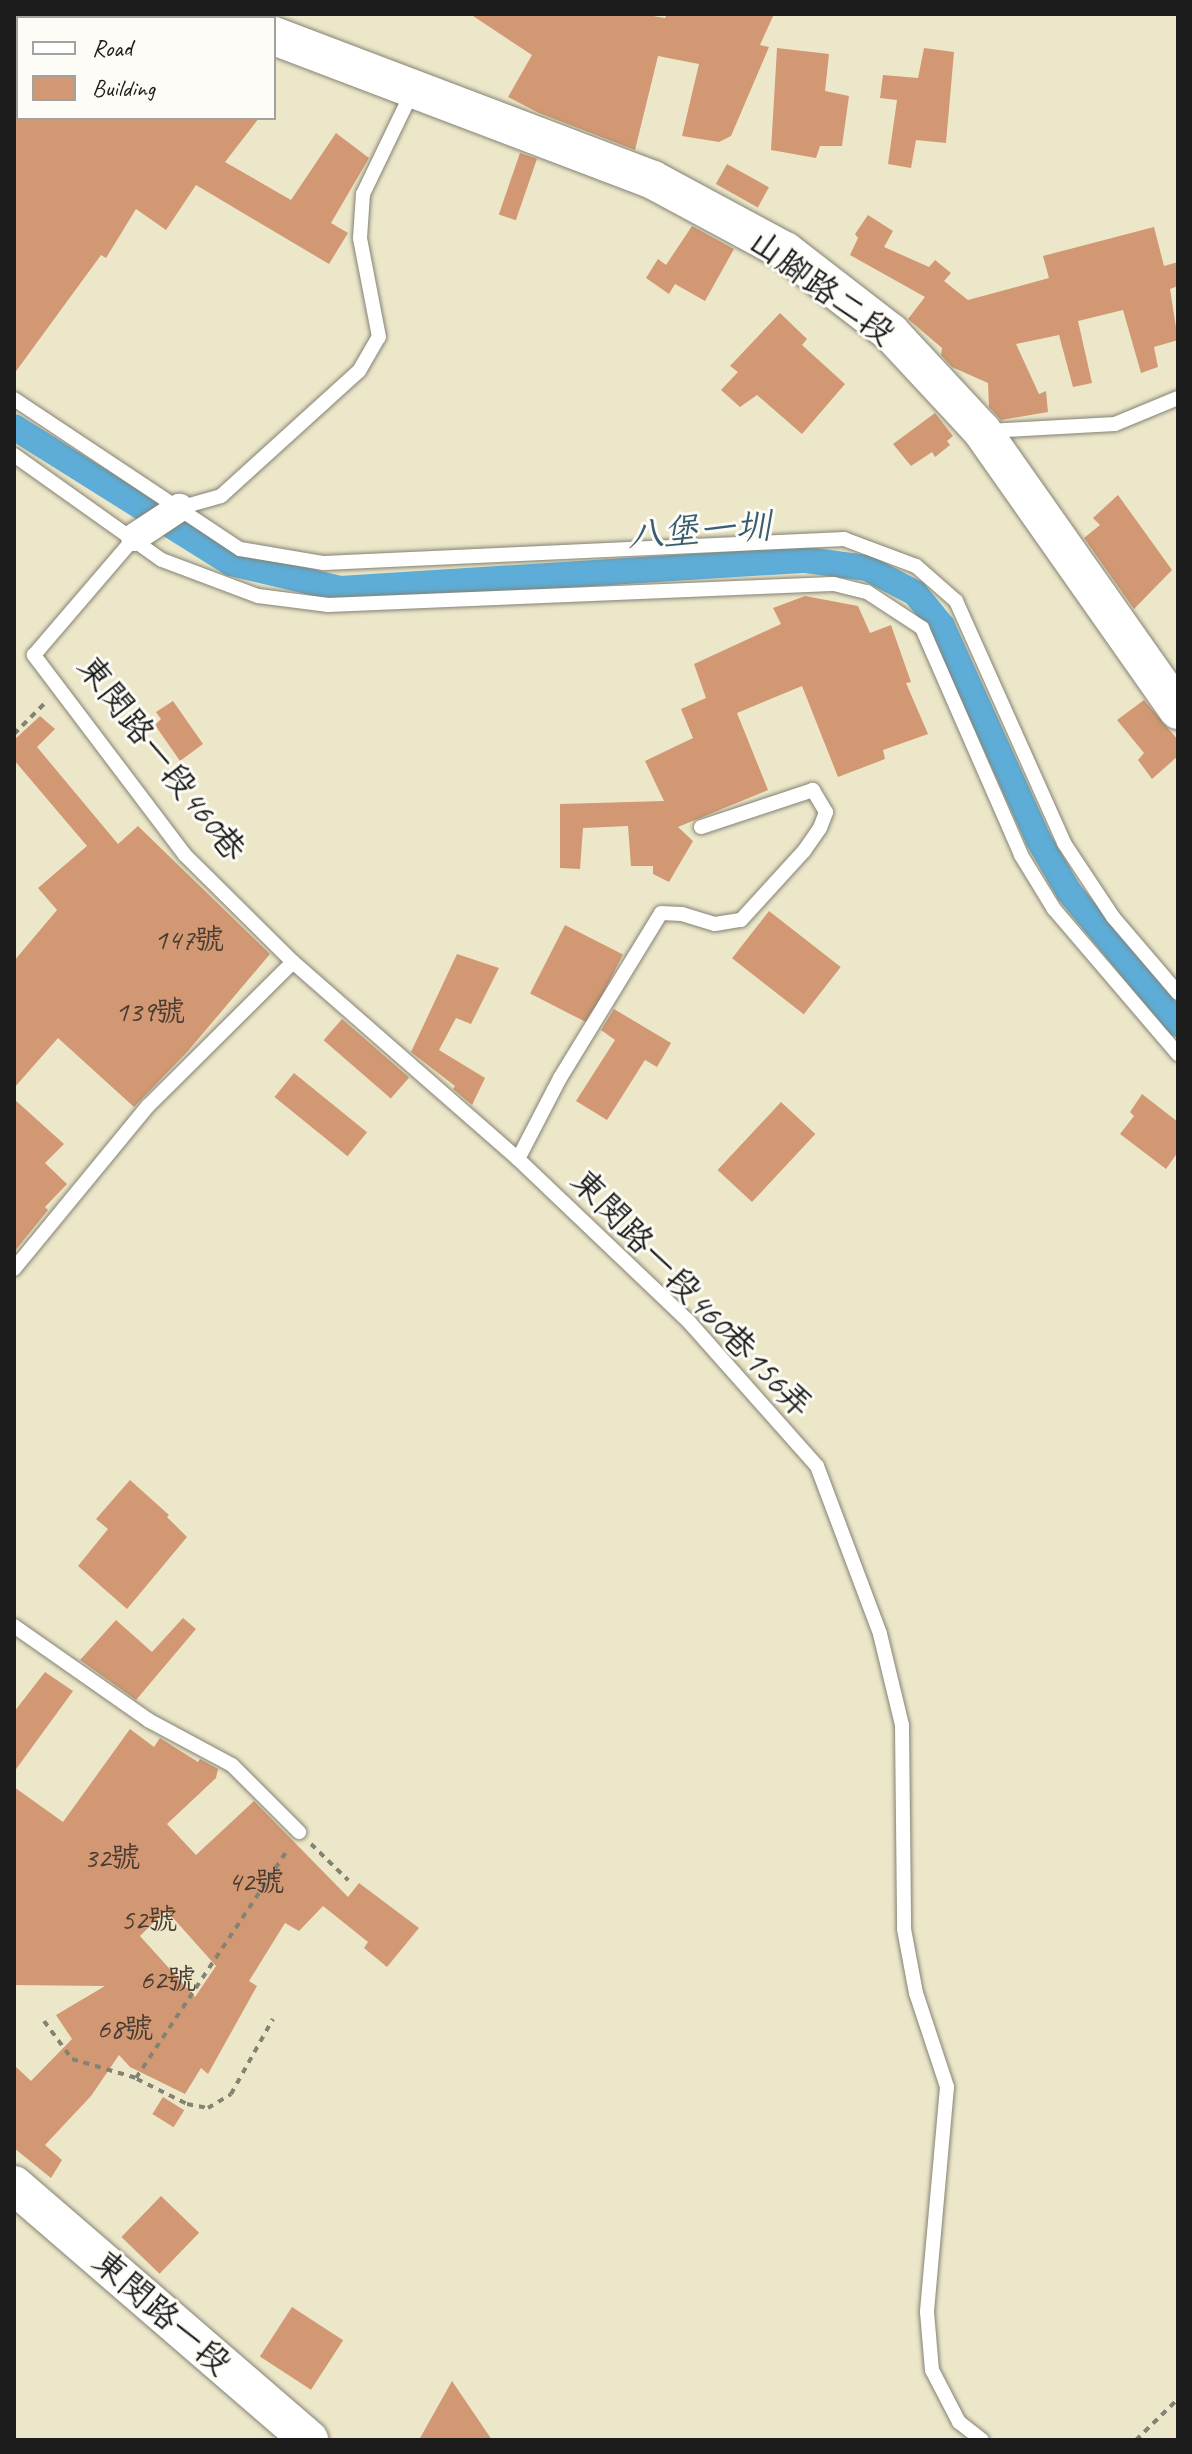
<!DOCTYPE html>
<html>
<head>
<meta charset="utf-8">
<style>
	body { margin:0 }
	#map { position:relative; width:1192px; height:2454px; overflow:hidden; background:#ede7ca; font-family:Caveat,"LXGW WenKai TC",sans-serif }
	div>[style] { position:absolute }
	.canal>* { height:26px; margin:-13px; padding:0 13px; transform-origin:13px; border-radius:13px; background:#5dadd8 }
	.building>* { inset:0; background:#d19873; transform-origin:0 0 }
	.path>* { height:4px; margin-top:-2px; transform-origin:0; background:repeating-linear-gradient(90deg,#848273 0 6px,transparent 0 12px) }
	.roads { filter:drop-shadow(0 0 2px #848273) drop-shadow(0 0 2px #848273) }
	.service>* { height:14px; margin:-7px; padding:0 7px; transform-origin:7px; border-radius:7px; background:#fff }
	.minor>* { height:28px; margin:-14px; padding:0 14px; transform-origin:14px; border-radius:14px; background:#fff }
	.secondary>* { height:38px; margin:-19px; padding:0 19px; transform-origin:19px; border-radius:19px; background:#fff }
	span { translate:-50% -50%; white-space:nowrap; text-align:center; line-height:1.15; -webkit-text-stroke:6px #fdfcf7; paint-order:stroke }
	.number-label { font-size:30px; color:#493b32 }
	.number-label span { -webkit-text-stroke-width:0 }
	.street-label { font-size:34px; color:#1c1c1c }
	.water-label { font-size:36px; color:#395d71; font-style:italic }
	.frame { position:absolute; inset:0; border:16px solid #1c1c1c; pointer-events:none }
	.legend { position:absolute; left:16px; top:16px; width:260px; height:104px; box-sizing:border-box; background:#fdfcf7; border:2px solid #a3a29f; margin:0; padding:10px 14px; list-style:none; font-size:24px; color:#1c1c1c }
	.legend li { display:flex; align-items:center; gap:16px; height:40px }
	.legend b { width:40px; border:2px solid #a3a29f }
</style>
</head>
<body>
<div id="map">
	<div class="canal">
		<div style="left:14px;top:427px;width:256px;rotate:32.1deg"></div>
		<div style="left:231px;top:563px;width:112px;rotate:13.4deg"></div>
		<div style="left:340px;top:589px;width:467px;rotate:-3.6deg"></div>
		<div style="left:806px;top:560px;width:62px;rotate:7.5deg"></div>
		<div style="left:867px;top:568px;width:54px;rotate:27.5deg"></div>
		<div style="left:915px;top:593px;width:43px;rotate:50.7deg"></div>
		<div style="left:942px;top:626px;width:234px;rotate:65.7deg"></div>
		<div style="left:1038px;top:839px;width:61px;rotate:59.7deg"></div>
		<div style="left:1069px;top:892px;width:171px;rotate:50.5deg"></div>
	</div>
	<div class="building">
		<div style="clip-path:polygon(470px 14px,641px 14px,665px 18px,667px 14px,774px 14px,760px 45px,769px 47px,731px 136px,719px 142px,682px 136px,699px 64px,658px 56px,635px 150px,539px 113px,508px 97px,532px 55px)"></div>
		<div style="clip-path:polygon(777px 48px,829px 54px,825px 91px,849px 96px,842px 146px,820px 146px,816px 158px,771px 150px)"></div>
		<div style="clip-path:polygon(924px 48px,954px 52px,946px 143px,916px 140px,911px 168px,888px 164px,897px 100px,880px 98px,883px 75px,918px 78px)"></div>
		<div style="clip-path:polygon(14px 118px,259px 118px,225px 162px,291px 200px,336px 133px,369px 158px,331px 223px,348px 233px,329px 264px,196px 185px,166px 230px,136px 209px,106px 258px,101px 255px,14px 374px)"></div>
		<div style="left:520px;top:153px;width:18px;height:65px;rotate:19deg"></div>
		<div style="left:727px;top:164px;width:48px;height:23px;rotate:29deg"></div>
		<div style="clip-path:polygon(868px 215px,893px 231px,884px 247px,929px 267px,935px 260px,951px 273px,944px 281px,968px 300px,1049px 278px,1043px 256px,1154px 227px,1164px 266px,1178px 262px,1178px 286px,1170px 289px,1178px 340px,1154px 347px,1158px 367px,1141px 373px,1123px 310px,1078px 321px,1092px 383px,1073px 387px,1059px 335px,1016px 344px,1039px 394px,1046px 391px,1048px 412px,1001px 420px,989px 407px,988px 383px,952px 367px,941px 355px,942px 348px,908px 319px,925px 297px,850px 255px,858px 238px,855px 234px)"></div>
		<div style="clip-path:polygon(692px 226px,734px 249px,705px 301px,675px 284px,669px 294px,646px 278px,658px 259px,666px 265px)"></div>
		<div style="clip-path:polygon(780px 313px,807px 339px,802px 345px,845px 384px,802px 434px,757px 395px,740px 407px,721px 390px,738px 372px,730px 366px)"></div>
		<div style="clip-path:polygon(935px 413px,953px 436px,947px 441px,950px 445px,935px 457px,932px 452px,911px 466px,893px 444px)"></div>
		<div style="clip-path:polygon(1118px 495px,1172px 570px,1134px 609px,1084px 538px,1100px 525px,1093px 518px)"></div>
		<div style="clip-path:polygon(805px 596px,858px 606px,870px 633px,891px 625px,911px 682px,906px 683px,928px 734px,883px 750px,885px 759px,838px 777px,802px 686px,737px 713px,768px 790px,678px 827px,693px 841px,669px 882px,653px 874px,653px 866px,631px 866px,628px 826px,583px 828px,580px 869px,560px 868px,560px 804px,664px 801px,645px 761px,693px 738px,681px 709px,706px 698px,694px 664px,781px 624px,773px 608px)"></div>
		<div style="clip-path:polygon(1144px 700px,1178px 740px,1178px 756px,1152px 779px,1138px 760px,1144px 753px,1117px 720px)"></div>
		<div style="clip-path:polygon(173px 701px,203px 744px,180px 761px,155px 725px,161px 719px,156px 712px)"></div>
		<div style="clip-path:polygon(40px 716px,55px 729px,37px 747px,118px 844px,138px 826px,270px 954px,188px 1051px,134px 1107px,58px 1038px,14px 1088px,14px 961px,57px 910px,38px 888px,87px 846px,14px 760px,14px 740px)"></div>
		<div style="left:769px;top:911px;width:91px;height:60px;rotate:38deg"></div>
		<div style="left:565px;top:925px;width:65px;height:77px;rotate:27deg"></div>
		<div style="clip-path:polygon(457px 954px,499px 968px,471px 1024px,456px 1018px,439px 1050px,485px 1078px,472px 1105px,453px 1089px,455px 1086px,411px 1052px)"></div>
		<div style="clip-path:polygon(614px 1009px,671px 1043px,657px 1067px,645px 1060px,607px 1120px,576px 1101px,615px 1040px,601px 1030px)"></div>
		<div style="left:342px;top:1019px;width:89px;height:28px;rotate:41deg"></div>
		<div style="left:294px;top:1073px;width:94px;height:31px;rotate:39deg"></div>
		<div style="clip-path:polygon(1142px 1094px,1178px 1122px,1178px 1152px,1166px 1169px,1120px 1134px,1134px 1116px,1130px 1112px)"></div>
		<div style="clip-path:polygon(14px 1099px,64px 1144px,45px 1163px,67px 1184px,45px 1207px,48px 1210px,14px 1252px)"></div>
		<div style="left:781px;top:1102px;width:47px;height:93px;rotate:43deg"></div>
		<div style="clip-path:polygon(130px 1480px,169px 1515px,167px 1517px,187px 1537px,127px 1609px,78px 1566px,108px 1529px,96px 1519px)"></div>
		<div style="clip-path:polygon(183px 1618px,196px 1629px,136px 1700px,80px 1660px,116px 1620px,152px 1652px)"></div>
		<div style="clip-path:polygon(45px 1672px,73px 1691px,14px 1772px,14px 1712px)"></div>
		<div style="clip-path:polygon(evenodd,130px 1729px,154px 1747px,160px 1738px,198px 1762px,200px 1759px,218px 1769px,216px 1778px,167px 1824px,196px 1855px,254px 1801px,348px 1897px,359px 1883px,419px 1928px,387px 1967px,364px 1948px,368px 1942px,323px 1906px,299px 1931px,285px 1923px,249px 1981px,257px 1986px,208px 2074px,201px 2068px,185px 2094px,130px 2067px,119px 2055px,91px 2096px,45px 2145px,62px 2160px,51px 2178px,14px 2148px,14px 2065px,31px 2081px,72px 2039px,56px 2015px,105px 1986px,14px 1985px,14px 1787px,63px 1822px,130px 1729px,166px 1910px,216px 1966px,195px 1997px,140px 1936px,166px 1910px)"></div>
		<div style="left:163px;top:2097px;width:25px;height:20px;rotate:32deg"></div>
		<div style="left:161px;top:2196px;width:53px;height:57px;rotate:44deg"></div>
		<div style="left:292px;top:2307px;width:61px;height:59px;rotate:33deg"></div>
		<div style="clip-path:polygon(452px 2381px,492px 2440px,419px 2440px)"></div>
	</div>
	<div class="path">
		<div style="left:14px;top:734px;width:47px;rotate:-45deg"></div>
		<div style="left:311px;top:1844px;width:52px;rotate:44.2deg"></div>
		<div style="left:44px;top:2021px;width:47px;rotate:53.6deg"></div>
		<div style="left:72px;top:2059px;width:67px;rotate:16.5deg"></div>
		<div style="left:136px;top:2078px;width:275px;rotate:-56.4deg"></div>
		<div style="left:137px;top:2079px;width:56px;rotate:26.6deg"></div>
		<div style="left:187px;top:2104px;width:21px;rotate:11deg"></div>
		<div style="left:208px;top:2108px;width:27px;rotate:-31deg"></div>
		<div style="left:231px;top:2094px;width:86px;rotate:-60.8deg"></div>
		<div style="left:1136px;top:2440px;width:59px;rotate:-44.3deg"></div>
	</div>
	<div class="roads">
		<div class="service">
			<div style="left:14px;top:399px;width:271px;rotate:33.6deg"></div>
			<div style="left:240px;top:549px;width:85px;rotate:9.5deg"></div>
			<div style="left:324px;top:563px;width:521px;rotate:-2.64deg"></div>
			<div style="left:844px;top:539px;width:77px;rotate:20.6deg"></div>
			<div style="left:916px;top:566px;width:53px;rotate:41.2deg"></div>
			<div style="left:956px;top:601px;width:265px;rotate:65.9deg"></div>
			<div style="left:1064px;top:843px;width:89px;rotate:56.5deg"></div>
			<div style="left:1113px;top:917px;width:100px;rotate:49.5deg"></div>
			<div style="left:988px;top:431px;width:127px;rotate:-3.2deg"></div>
			<div style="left:1115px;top:424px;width:68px;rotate:-22.4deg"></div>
			<div style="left:14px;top:455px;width:181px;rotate:35.4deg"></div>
			<div style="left:162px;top:560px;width:103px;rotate:20.6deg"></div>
			<div style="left:258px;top:596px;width:71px;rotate:7.3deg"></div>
			<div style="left:328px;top:605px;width:506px;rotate:-2.38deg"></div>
			<div style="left:834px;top:584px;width:34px;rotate:14deg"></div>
			<div style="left:867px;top:592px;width:66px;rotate:33.2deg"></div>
			<div style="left:922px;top:628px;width:248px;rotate:66.4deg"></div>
			<div style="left:1021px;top:855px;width:63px;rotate:58.6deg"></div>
			<div style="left:1054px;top:909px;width:191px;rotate:49.5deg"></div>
			<div style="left:179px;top:508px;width:44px;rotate:-15.9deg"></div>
			<div style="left:221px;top:496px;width:186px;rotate:-42.2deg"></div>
			<div style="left:359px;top:371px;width:39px;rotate:-60deg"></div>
			<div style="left:379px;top:337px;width:101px;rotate:-100.9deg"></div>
			<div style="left:360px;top:238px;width:44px;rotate:-86.1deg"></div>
			<div style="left:363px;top:194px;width:113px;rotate:-64.3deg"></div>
			<div style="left:293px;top:962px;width:299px;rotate:41.2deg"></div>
			<div style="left:518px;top:1159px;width:238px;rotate:43.6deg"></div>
			<div style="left:690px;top:1323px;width:191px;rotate:48.4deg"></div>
			<div style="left:817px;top:1466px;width:179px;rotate:69.4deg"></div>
			<div style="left:880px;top:1634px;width:94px;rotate:76.4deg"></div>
			<div style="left:902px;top:1725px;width:204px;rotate:89.4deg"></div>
			<div style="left:904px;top:1929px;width:65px;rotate:79.4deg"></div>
			<div style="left:916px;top:1993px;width:99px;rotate:71.7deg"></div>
			<div style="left:947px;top:2087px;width:226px;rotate:95.1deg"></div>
			<div style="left:927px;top:2312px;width:58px;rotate:85.1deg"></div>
			<div style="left:932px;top:2370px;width:59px;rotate:62.6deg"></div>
			<div style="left:959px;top:2422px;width:29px;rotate:38deg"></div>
			<div style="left:518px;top:1159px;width:91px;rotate:-62.6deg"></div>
			<div style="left:560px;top:1078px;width:193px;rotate:-58.5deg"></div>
			<div style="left:661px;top:913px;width:21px;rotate:3deg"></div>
			<div style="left:682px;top:914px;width:34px;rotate:17deg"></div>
			<div style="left:715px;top:924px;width:26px;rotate:-9deg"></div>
			<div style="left:741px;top:920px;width:93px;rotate:-47.6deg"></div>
			<div style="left:804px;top:851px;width:28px;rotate:-55deg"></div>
			<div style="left:820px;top:828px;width:17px;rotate:-69deg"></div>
			<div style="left:826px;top:812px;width:26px;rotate:-121deg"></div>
			<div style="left:813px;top:790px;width:118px;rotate:161.7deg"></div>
			<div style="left:14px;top:1269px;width:211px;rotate:-50.6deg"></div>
			<div style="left:148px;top:1106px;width:204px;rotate:-44.8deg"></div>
			<div style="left:293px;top:962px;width:152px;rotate:-135.3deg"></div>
			<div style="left:185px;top:855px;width:251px;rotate:-127.1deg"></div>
			<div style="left:34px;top:655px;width:155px;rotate:-49.4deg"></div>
			<div style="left:14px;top:1626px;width:164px;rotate:35deg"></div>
			<div style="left:148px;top:1720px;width:95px;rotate:28.2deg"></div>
			<div style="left:232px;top:1765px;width:95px;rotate:45deg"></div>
		</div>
		<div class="minor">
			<div style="left:135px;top:537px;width:53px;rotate:-33.4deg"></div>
		</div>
		<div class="secondary">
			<div style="left:214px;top:14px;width:11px;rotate:22deg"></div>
			<div style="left:274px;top:36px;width:405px;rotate:20.8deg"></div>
			<div style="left:653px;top:180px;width:150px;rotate:28.3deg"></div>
			<div style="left:785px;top:251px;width:134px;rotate:37.7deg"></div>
			<div style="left:891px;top:333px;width:134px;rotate:47.1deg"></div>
			<div style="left:982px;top:431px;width:341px;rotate:54.9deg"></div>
			<div style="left:14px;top:2185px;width:390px;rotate:40.8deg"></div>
		</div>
	</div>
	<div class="number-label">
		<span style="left:189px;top:939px">147號</span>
		<span style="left:150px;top:1011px">139號</span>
		<span style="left:112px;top:1857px">32號</span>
		<span style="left:256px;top:1881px">42號</span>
		<span style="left:149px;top:1919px">52號</span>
		<span style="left:168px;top:1979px">62號</span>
		<span style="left:125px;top:2028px">68號</span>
	</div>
	<div class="street-label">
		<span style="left:822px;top:287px;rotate:36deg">山腳路二段</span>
		<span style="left:162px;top:758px;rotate:52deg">東閔路一段460巷</span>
		<span style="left:692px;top:1293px;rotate:46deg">東閔路一段460巷156弄</span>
		<span style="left:162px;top:2312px;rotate:41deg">東閔路一段</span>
	</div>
	<div class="water-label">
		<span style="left:699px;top:531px;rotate:-4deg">八堡一圳</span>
	</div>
	<div class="frame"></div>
	<ul class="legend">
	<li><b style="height:10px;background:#fff"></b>Road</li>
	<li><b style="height:22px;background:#d19873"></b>Building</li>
	</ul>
</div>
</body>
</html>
